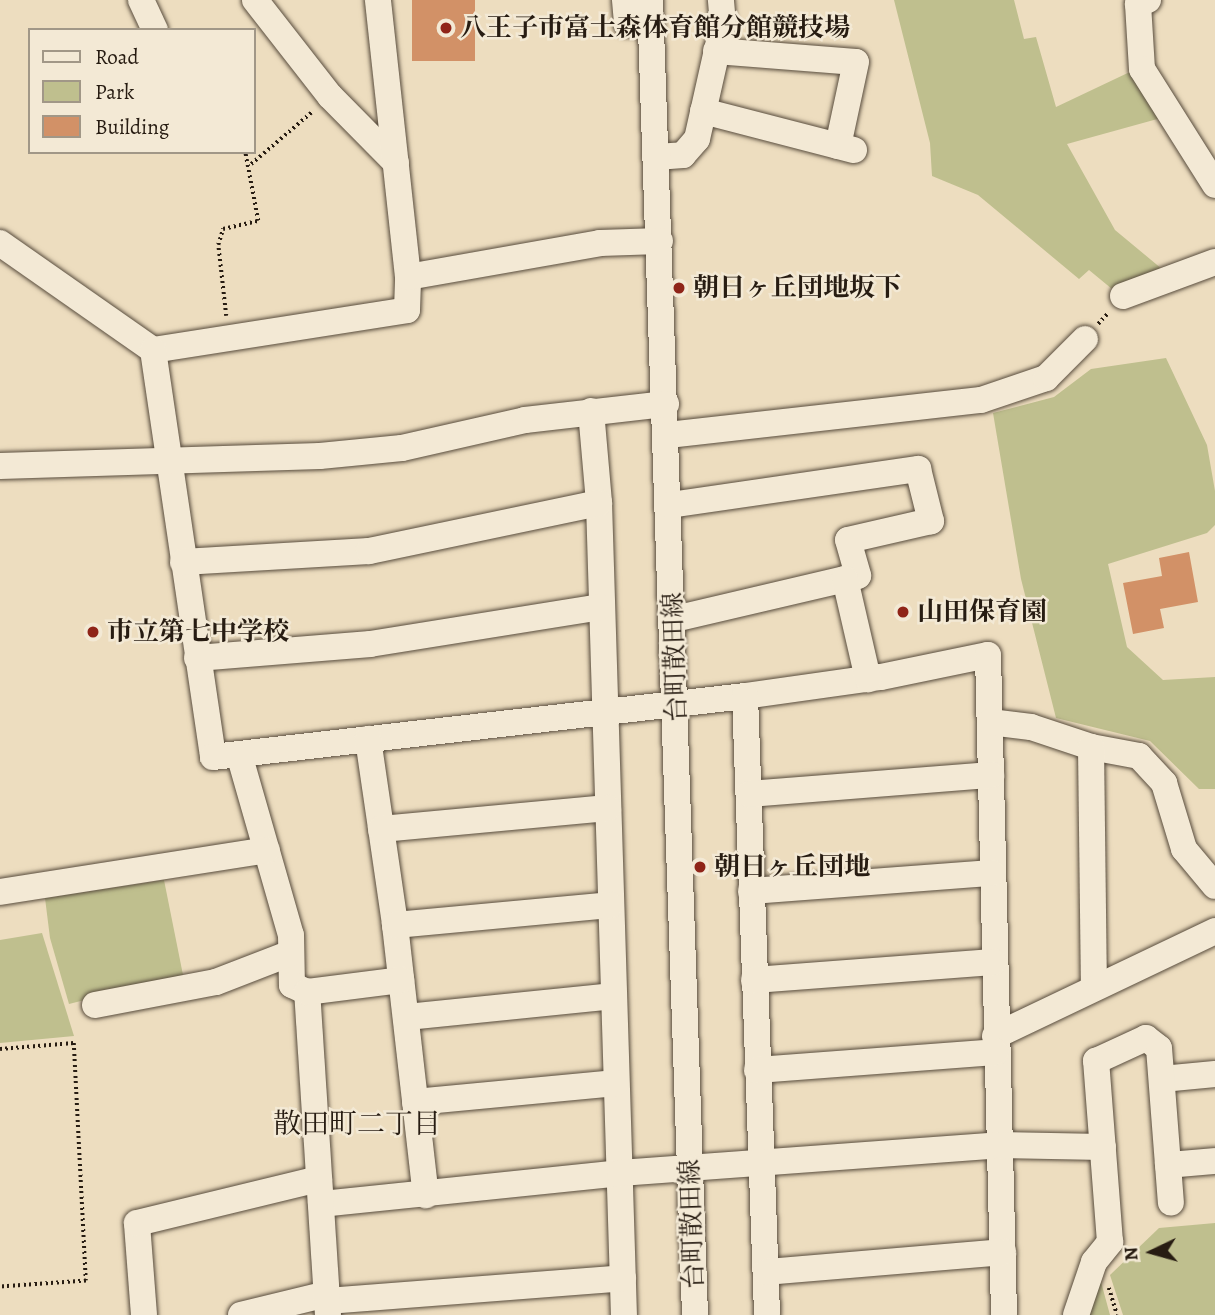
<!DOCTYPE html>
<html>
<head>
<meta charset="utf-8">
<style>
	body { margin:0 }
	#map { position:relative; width:1215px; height:1315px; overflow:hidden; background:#edddbf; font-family:Alegreya,"Noto Serif JP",serif }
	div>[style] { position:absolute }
	.green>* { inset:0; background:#bfbf8e }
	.building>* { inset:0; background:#d29167; transform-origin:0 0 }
	.path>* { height:3.5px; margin-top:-1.75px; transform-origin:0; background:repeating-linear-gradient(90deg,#271c12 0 2px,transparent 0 5.5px) }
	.roads { filter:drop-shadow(0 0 2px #584c3d) drop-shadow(0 0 2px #584c3d) }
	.minor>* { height:26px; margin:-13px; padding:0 13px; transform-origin:13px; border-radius:13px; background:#f3e9d5 }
	.dots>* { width:19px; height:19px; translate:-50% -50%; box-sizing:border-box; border:4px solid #f3e9d5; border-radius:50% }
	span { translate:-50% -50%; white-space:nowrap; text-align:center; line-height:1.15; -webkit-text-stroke:5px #f3e9d5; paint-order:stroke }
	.poi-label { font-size:26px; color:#271c12; font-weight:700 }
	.left { translate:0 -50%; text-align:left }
	.street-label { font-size:26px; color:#271c12 }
	.neighbourhood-label { font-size:28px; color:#271c12 }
	.legend { position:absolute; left:28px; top:28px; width:228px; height:126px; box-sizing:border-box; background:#f3e9d5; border:2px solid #a19787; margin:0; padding:9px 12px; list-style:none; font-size:21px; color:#271c12 }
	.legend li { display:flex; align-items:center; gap:14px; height:35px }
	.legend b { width:35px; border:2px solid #a19787 }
	.north { position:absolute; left:1117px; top:1217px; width:70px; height:70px; -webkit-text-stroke:5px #f3e9d5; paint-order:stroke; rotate:265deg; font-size:19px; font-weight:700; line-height:28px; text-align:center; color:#271c12 }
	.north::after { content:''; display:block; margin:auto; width:24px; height:32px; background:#271c12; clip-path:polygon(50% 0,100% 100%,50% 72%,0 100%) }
</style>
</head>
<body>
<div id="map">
	<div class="green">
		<div style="clip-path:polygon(894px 0,1014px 0,1024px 39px,1036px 37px,1056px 107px,1134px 70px,1161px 118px,1067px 144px,1115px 230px,1162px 269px,1112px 289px,1089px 270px,1079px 279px,978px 195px,932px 176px,930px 143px)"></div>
		<div style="clip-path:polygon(1166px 358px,1207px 445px,1215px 491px,1215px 525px,1207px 533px,1108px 564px,1127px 647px,1163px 680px,1215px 677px,1215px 789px,1199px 789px,1150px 741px,1056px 718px,1021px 579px,993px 413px,1054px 397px,1091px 369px)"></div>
		<div style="clip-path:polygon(164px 880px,183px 975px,69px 1004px,50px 938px,45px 898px)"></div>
		<div style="clip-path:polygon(42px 933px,74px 1036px,0 1043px,0 940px)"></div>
		<div style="clip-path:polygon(1215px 1223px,1215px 1315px,1123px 1315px,1110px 1275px,1159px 1228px)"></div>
		<div style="clip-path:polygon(1098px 1271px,1110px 1315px,1083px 1315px)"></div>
	</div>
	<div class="building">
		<div style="left:412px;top:0;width:63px;height:61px"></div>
		<div style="clip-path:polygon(1189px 552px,1198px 602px,1160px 609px,1164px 628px,1133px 634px,1123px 583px,1162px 576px,1159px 558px)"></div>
	</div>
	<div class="path">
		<div style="left:251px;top:164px;width:82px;rotate:-40.5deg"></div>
		<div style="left:226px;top:316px;width:71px;rotate:-96.4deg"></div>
		<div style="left:218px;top:245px;width:17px;rotate:-73deg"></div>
		<div style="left:223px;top:229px;width:36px;rotate:-13deg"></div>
		<div style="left:258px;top:221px;width:70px;rotate:-100.7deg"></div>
		<div style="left:1098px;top:324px;width:16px;rotate:-47deg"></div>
		<div style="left:0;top:1049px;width:74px;rotate:-4.6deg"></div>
		<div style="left:74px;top:1043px;width:238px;rotate:87.1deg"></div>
		<div style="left:86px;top:1281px;width:86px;rotate:176deg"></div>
		<div style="left:1109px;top:1288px;width:28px;rotate:73deg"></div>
	</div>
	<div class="roads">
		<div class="minor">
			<div style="left:141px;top:0;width:33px;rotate:65deg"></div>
			<div style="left:255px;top:0;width:122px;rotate:52deg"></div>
			<div style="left:330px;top:96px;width:94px;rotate:45.4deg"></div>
			<div style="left:625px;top:0;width:24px;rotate:85deg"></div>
			<div style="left:627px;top:24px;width:24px;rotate:-2deg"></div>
			<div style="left:650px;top:0;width:1316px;rotate:88.04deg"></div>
			<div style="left:1148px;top:0;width:11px;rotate:158deg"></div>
			<div style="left:1138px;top:4px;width:65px;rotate:86.5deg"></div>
			<div style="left:1142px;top:69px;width:137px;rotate:57.8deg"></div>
			<div style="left:716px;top:51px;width:140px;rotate:4.5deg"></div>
			<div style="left:856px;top:62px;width:86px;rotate:102.1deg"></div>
			<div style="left:703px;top:111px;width:156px;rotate:14.5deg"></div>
			<div style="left:656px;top:157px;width:27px;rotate:-4deg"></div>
			<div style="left:683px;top:155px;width:21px;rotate:-49deg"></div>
			<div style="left:697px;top:139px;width:118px;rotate:-77.3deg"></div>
			<div style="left:723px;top:24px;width:24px;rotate:-95deg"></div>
			<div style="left:0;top:243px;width:187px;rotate:35deg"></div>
			<div style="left:153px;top:350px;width:257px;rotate:-8.9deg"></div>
			<div style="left:407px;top:310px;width:33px;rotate:-88deg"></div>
			<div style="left:408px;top:277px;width:279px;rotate:-96.2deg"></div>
			<div style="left:408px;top:277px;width:195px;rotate:-10deg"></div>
			<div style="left:600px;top:243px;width:60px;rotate:-1.9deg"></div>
			<div style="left:1123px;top:296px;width:98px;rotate:-20.3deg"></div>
			<div style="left:153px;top:350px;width:411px;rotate:81.6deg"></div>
			<div style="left:213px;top:757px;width:535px;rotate:-6.54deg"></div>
			<div style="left:745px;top:696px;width:137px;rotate:-8deg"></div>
			<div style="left:881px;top:677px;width:109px;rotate:-11.6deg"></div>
			<div style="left:988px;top:655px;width:660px;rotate:88.61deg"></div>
			<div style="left:591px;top:411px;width:92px;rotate:85deg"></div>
			<div style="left:599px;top:503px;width:812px;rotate:88.24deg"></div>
			<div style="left:668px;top:435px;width:315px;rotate:-6.4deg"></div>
			<div style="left:981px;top:400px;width:69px;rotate:-18.7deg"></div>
			<div style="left:1046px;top:378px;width:55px;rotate:-45deg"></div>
			<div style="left:0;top:466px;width:320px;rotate:-1.8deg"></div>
			<div style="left:320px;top:456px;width:82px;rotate:-5.6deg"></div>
			<div style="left:402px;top:448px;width:126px;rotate:-12.8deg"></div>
			<div style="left:525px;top:420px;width:142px;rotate:-6.5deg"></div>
			<div style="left:670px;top:505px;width:251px;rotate:-8.3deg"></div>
			<div style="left:918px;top:469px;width:54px;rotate:76deg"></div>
			<div style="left:931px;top:521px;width:85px;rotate:167.1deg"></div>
			<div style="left:848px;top:540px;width:37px;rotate:74deg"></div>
			<div style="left:858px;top:576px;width:189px;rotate:166.8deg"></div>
			<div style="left:183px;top:562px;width:186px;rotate:-3.4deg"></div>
			<div style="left:369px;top:551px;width:235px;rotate:-11.8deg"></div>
			<div style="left:845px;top:579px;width:103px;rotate:77deg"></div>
			<div style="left:197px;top:658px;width:174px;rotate:-4.6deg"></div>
			<div style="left:370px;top:644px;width:233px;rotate:-9.1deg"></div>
			<div style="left:745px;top:696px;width:619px;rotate:87.96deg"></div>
			<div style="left:990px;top:722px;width:41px;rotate:7deg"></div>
			<div style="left:1031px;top:727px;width:63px;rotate:18.4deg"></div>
			<div style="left:1091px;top:747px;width:49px;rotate:10.6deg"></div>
			<div style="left:1139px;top:756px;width:37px;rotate:47deg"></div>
			<div style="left:1164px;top:783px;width:69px;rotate:73.1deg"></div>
			<div style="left:1184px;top:849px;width:48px;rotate:50deg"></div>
			<div style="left:368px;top:739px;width:188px;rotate:81.7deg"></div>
			<div style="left:395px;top:925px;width:272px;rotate:83.5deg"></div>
			<div style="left:1091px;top:747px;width:240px;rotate:89.3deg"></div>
			<div style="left:239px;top:754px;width:188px;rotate:74deg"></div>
			<div style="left:291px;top:935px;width:50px;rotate:88.9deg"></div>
			<div style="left:292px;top:985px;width:17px;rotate:25deg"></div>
			<div style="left:749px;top:794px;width:243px;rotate:-4.5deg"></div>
			<div style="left:381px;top:829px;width:228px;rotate:-5.3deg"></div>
			<div style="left:751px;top:891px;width:242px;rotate:-4.3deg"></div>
			<div style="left:0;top:892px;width:270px;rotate:-8.9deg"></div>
			<div style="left:395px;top:925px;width:216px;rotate:-5.3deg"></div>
			<div style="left:754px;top:980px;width:240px;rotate:-4.3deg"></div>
			<div style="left:95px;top:1005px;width:123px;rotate:-10.8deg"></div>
			<div style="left:216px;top:982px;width:80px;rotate:-21.1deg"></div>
			<div style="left:407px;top:1017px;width:208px;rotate:-5.8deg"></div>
			<div style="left:995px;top:1036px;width:244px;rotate:-25.5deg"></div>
			<div style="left:757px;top:1070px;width:239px;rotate:-4.3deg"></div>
			<div style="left:1162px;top:1079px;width:53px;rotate:-5.4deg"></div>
			<div style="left:415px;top:1102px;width:202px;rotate:-5.4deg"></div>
			<div style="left:1168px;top:1165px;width:47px;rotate:-4.9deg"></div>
			<div style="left:321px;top:1204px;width:301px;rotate:-5.9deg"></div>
			<div style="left:620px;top:1173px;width:380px;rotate:-4.2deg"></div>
			<div style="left:999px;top:1145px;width:104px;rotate:1.1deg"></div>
			<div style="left:766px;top:1272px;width:238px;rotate:-4.8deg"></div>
			<div style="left:327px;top:1301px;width:297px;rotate:-4.4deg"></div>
			<div style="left:144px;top:1315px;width:92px;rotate:-94.4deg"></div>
			<div style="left:137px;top:1223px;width:187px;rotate:-13.6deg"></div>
			<div style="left:241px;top:1315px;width:89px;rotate:-13.7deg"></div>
			<div style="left:328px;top:1315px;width:324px;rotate:-93.7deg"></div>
			<div style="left:307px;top:992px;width:95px;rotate:-7.3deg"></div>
			<div style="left:1076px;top:1315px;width:56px;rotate:-71.2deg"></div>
			<div style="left:1094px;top:1262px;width:26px;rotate:-51deg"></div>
			<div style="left:1110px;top:1242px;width:182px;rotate:-94.4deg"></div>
			<div style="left:1096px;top:1061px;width:55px;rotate:-24.7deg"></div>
			<div style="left:1146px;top:1038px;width:16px;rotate:38deg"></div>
			<div style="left:1159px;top:1048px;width:155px;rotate:85.6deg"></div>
		</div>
	</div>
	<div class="dots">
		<div style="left:446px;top:28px;background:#8f2418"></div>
		<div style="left:679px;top:288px;background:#8f2418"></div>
		<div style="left:903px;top:612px;background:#8f2418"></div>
		<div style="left:93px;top:632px;background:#8f2418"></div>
		<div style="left:700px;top:867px;background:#8f2418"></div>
	</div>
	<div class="poi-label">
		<span class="left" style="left:460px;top:28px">八王子市富士森体育館分館競技場</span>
		<span class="left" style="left:693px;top:288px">朝日ヶ丘団地坂下</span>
		<span class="left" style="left:917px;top:612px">山田保育園</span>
		<span class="left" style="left:107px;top:632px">市立第七中学校</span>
		<span class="left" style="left:714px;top:867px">朝日ヶ丘団地</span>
	</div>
	<div class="street-label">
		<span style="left:675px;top:657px;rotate:-92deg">台町散田線</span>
		<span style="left:692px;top:1224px;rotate:-92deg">台町散田線</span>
	</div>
	<div class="neighbourhood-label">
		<span style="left:357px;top:1124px">散田町二丁目</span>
	</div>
	<ul class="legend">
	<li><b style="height:9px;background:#f3e9d5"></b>Road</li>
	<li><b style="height:19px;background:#bfbf8e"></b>Park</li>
	<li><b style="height:19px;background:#d29167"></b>Building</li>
	</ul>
	<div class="north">N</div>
</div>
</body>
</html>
